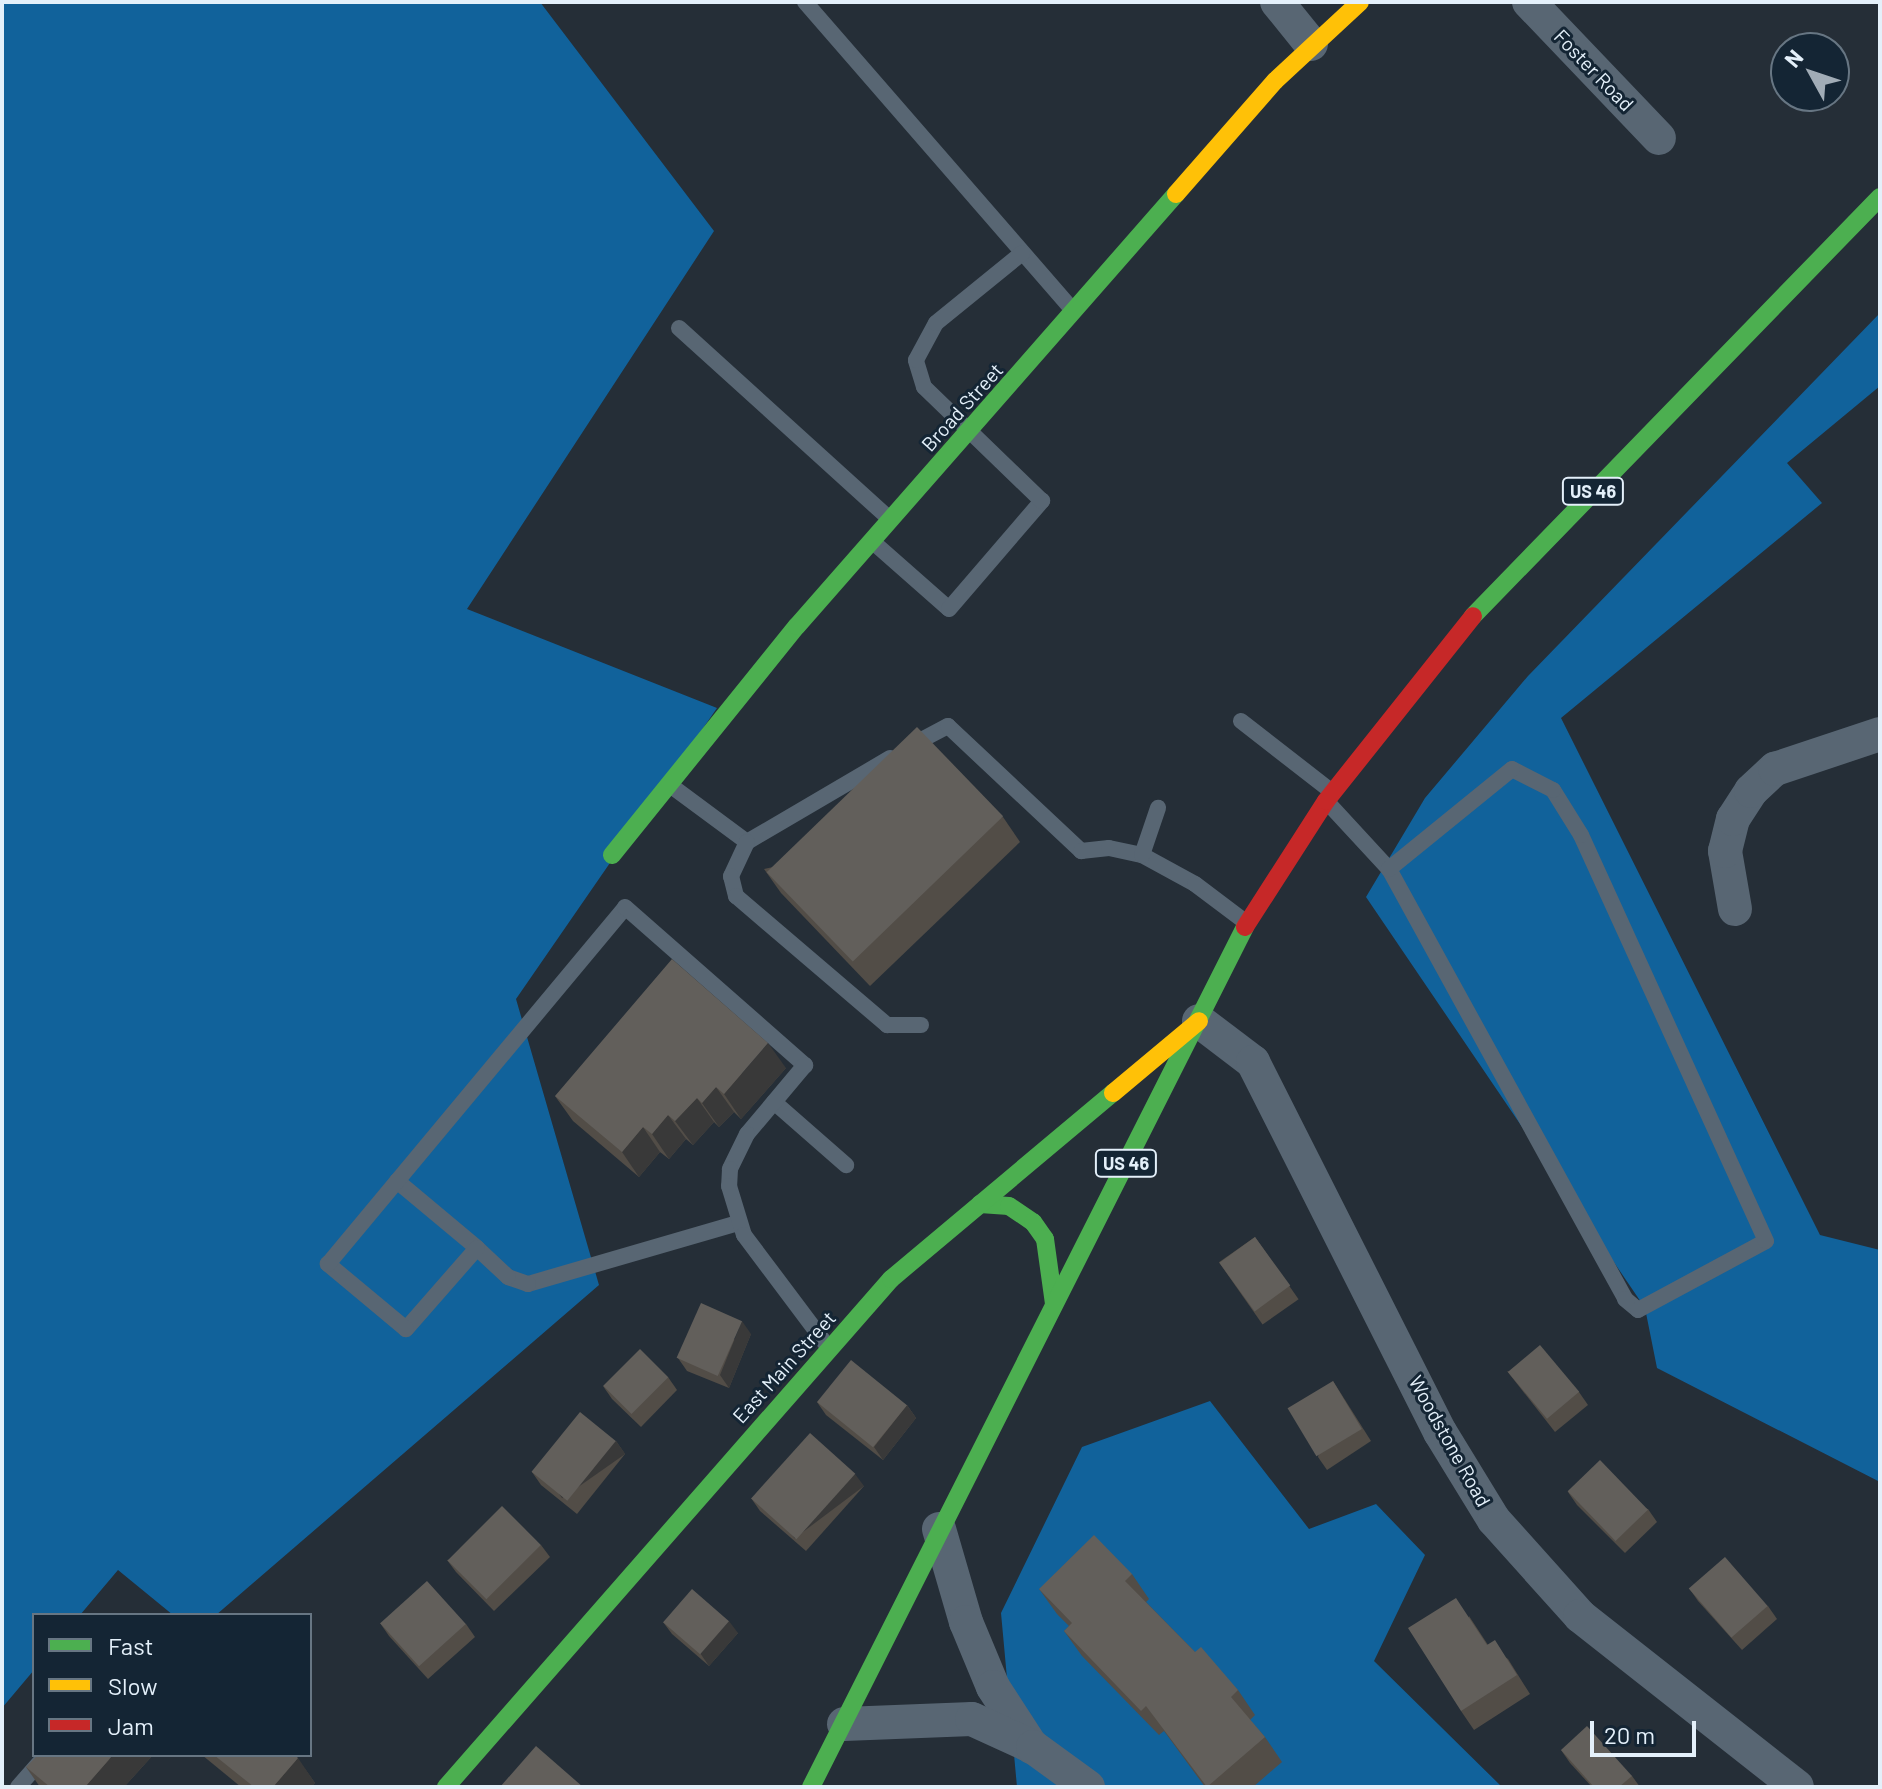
<!DOCTYPE html>
<html>
<head>
<meta charset="utf-8">
<style>
	body { margin:0 }
	#map { position:relative; width:1882px; height:1789px; overflow:hidden; background:#252e37; font-family:Barlow,sans-serif }
	div>[style] { position:absolute }
	.forest>* { inset:0; background:#11629b }
	.lane>* { height:16px; margin:-8px; padding:0 8px; transform-origin:8px; border-radius:8px; background:#586673 }
	.street>* { height:34px; margin:-17px; padding:0 17px; transform-origin:17px; border-radius:17px; background:#586673 }
	.fast>* { height:18px; margin:-9px; padding:0 9px; transform-origin:9px; border-radius:9px; background:#4caf50 }
	.slow>* { height:18px; margin:-9px; padding:0 9px; transform-origin:9px; border-radius:9px; background:#ffc107 }
	.jam>* { height:18px; margin:-9px; padding:0 9px; transform-origin:9px; border-radius:9px; background:#c62828 }
	.wall>* { inset:0; background:#524d47; transform-origin:0 0 }
	.shaded-wall>* { inset:0; background:#393939; transform-origin:0 0 }
	.building>* { inset:0; background:#625f5b; transform-origin:0 0 }
	span { translate:-50% -50%; white-space:nowrap; text-align:center; line-height:1.15; -webkit-text-stroke:6px #142534; paint-order:stroke }
	.shield-label span { padding:2px 6px; background:#142534; border:2px solid; border-radius:6px; -webkit-text-stroke-width:0 }
	.shield-label { font-size:18px; color:#e4f0fa; font-weight:700 }
	.street-label { font-size:20px; color:#e4f0fa }
	.frame { position:absolute; inset:0; border:4px solid #e4f0fa; pointer-events:none }
	.legend { position:absolute; left:32px; top:1613px; width:280px; height:144px; box-sizing:border-box; background:#142534; border:2px solid #677683; margin:0; padding:10px 14px; list-style:none; font-size:24px; color:#e4f0fa }
	.legend li { display:flex; align-items:center; gap:16px; height:40px }
	.legend b { width:40px; border:2px solid #677683 }
	.north { position:absolute; left:1770px; top:32px; width:80px; height:80px; box-sizing:border-box; background:#142534; border:2px solid #677683; border-radius:50%; rotate:310deg; font-size:22px; font-weight:700; line-height:32px; text-align:center; color:#e4f0fa }
	.north::after { content:''; display:block; margin:auto; width:28px; height:36px; background:#a1acb6; clip-path:polygon(50% 0,100% 100%,50% 72%,0 100%) }
	.scale { position:absolute; left:1590px; top:1721px; width:106px; height:36px; box-sizing:border-box; border:4px solid #e4f0fa; border-top:0; padding-left:10px; font-size:24px; line-height:28px; white-space:nowrap; color:#e4f0fa; -webkit-text-stroke:6px #142534; paint-order:stroke }
</style>
</head>
<body>
<div id="map">
	<div class="forest">
		<div style="clip-path:polygon(2px 2px,540px 2px,714px 231px,467px 609px,717px 708px,516px 999px,599px 1285px,216px 1615px,173px 1615px,118px 1570px,80px 1615px,34px 1615px,34px 1670px,2px 1708px)"></div>
		<div style="clip-path:polygon(1880px 313px,1880px 386px,1787px 463px,1822px 503px,1561px 718px,1820px 1235px,1880px 1250px,1880px 1482px,1657px 1368px,1645px 1308px,1366px 897px,1425px 798px,1528px 676px)"></div>
		<div style="clip-path:polygon(1210px 1401px,1309px 1529px,1376px 1504px,1425px 1555px,1374px 1661px,1502px 1787px,1017px 1787px,1001px 1613px,1082px 1447px)"></div>
	</div>
	<div class="lane">
		<div style="left:805px;top:2px;width:405px;rotate:49deg"></div>
		<div style="left:679px;top:328px;width:285px;rotate:42.2deg"></div>
		<div style="left:873px;top:542px;width:101px;rotate:41.4deg"></div>
		<div style="left:949px;top:609px;width:143px;rotate:-49.3deg"></div>
		<div style="left:1042px;top:501px;width:164px;rotate:-136deg"></div>
		<div style="left:924px;top:387px;width:28px;rotate:-107deg"></div>
		<div style="left:916px;top:360px;width:42px;rotate:-61.6deg"></div>
		<div style="left:936px;top:323px;width:111px;rotate:-39.1deg"></div>
		<div style="left:1241px;top:721px;width:114px;rotate:37.9deg"></div>
		<div style="left:910px;top:746px;width:43px;rotate:-27.8deg"></div>
		<div style="left:948px;top:726px;width:183px;rotate:43.2deg"></div>
		<div style="left:1081px;top:851px;width:28px;rotate:-6deg"></div>
		<div style="left:1109px;top:848px;width:34px;rotate:12deg"></div>
		<div style="left:1142px;top:855px;width:60px;rotate:28.7deg"></div>
		<div style="left:1195px;top:884px;width:65px;rotate:36.9deg"></div>
		<div style="left:670px;top:785px;width:96px;rotate:36.5deg"></div>
		<div style="left:747px;top:842px;width:166px;rotate:-30.4deg"></div>
		<div style="left:1328px;top:803px;width:90px;rotate:47.3deg"></div>
		<div style="left:1389px;top:869px;width:491px;rotate:61.2deg"></div>
		<div style="left:1625px;top:1299px;width:17px;rotate:40deg"></div>
		<div style="left:1638px;top:1310px;width:145px;rotate:-28.3deg"></div>
		<div style="left:1766px;top:1241px;width:446px;rotate:-114.5deg"></div>
		<div style="left:1581px;top:835px;width:53px;rotate:-121.9deg"></div>
		<div style="left:1553px;top:790px;width:46px;rotate:-152.9deg"></div>
		<div style="left:1512px;top:769px;width:159px;rotate:140.9deg"></div>
		<div style="left:747px;top:842px;width:38px;rotate:115deg"></div>
		<div style="left:731px;top:876px;width:21px;rotate:76deg"></div>
		<div style="left:736px;top:896px;width:199px;rotate:40.5deg"></div>
		<div style="left:887px;top:1025px;width:34px"></div>
		<div style="left:1142px;top:855px;width:50px;rotate:-71.2deg"></div>
		<div style="left:774px;top:1102px;width:96px;rotate:41.2deg"></div>
		<div style="left:397px;top:1181px;width:104px;rotate:39.9deg"></div>
		<div style="left:738px;top:1223px;width:219px;rotate:163.8deg"></div>
		<div style="left:528px;top:1284px;width:21px;rotate:-161deg"></div>
		<div style="left:508px;top:1277px;width:42px;rotate:-136.9deg"></div>
		<div style="left:477px;top:1248px;width:108px;rotate:131.2deg"></div>
		<div style="left:406px;top:1329px;width:102px;rotate:-140.2deg"></div>
		<div style="left:328px;top:1264px;width:464px;rotate:-50.2deg"></div>
		<div style="left:625px;top:907px;width:240px;rotate:41.3deg"></div>
		<div style="left:805px;top:1065px;width:90px;rotate:130deg"></div>
		<div style="left:747px;top:1134px;width:39px;rotate:116deg"></div>
		<div style="left:730px;top:1169px;width:17px;rotate:93deg"></div>
		<div style="left:729px;top:1186px;width:51px;rotate:73deg"></div>
		<div style="left:744px;top:1235px;width:140px;rotate:53.1deg"></div>
		<div style="left:18px;top:1787px;width:43px;rotate:-48.8deg"></div>
	</div>
	<div class="street">
		<div style="left:1277px;top:2px;width:54px;rotate:51deg"></div>
		<div style="left:1529px;top:2px;width:188px;rotate:46.3deg"></div>
		<div style="left:1735px;top:909px;width:59px;rotate:-99.8deg"></div>
		<div style="left:1725px;top:851px;width:33px;rotate:-76deg"></div>
		<div style="left:1733px;top:819px;width:33px;rotate:-57deg"></div>
		<div style="left:1751px;top:791px;width:33px;rotate:-43deg"></div>
		<div style="left:1775px;top:769px;width:111px;rotate:-18.4deg"></div>
		<div style="left:1199px;top:1021px;width:68px;rotate:37.2deg"></div>
		<div style="left:1253px;top:1062px;width:415px;rotate:63.2deg"></div>
		<div style="left:1440px;top:1432px;width:103px;rotate:58.5deg"></div>
		<div style="left:1494px;top:1520px;width:129px;rotate:48.1deg"></div>
		<div style="left:1580px;top:1616px;width:276px;rotate:38.2deg"></div>
		<div style="left:939px;top:1529px;width:97px;rotate:73.8deg"></div>
		<div style="left:966px;top:1622px;width:70px;rotate:67.4deg"></div>
		<div style="left:993px;top:1687px;width:72px;rotate:57deg"></div>
		<div style="left:844px;top:1724px;width:128px;rotate:-2.2deg"></div>
		<div style="left:972px;top:1719px;width:67px;rotate:24.7deg"></div>
		<div style="left:1033px;top:1747px;width:68px;rotate:36deg"></div>
	</div>
	<div class="fast">
		<div style="left:1473px;top:616px;width:584px;rotate:-45.83deg"></div>
		<div style="left:612px;top:855px;width:294px;rotate:-51.1deg"></div>
		<div style="left:797px;top:626px;width:575px;rotate:-48.74deg"></div>
		<div style="left:980px;top:1204px;width:29px;rotate:4deg"></div>
		<div style="left:1009px;top:1206px;width:29px;rotate:34deg"></div>
		<div style="left:1033px;top:1222px;width:21px;rotate:55deg"></div>
		<div style="left:1045px;top:1239px;width:66px;rotate:82.1deg"></div>
		<div style="left:446px;top:1787px;width:675px;rotate:-48.78deg"></div>
		<div style="left:891px;top:1279px;width:290px;rotate:-40deg"></div>
		<div style="left:811px;top:1787px;width:963px;rotate:-63.22deg"></div>
	</div>
	<div class="slow">
		<div style="left:1176px;top:194px;width:150px;rotate:-48.8deg"></div>
		<div style="left:1275px;top:81px;width:116px;rotate:-42.9deg"></div>
		<div style="left:1113px;top:1093px;width:112px;rotate:-39.9deg"></div>
	</div>
	<div class="jam">
		<div style="left:1245px;top:927px;width:150px;rotate:-57.3deg"></div>
		<div style="left:1326px;top:801px;width:236px;rotate:-51.5deg"></div>
	</div>
	<div class="wall">
		<div style="clip-path:polygon(1003px 817px,1020px 842px,870px 986px,781px 893px,764px 869px)"></div>
		<div style="clip-path:polygon(786px 1068px,741px 1119px,734px 1112px,719px 1127px,714px 1122px,693px 1145px,686px 1139px,669px 1159px,660px 1152px,639px 1177px,573px 1121px,555px 1096px)"></div>
		<div style="left:1255px;top:1237px;width:76px;height:44px;rotate:55deg"></div>
		<div style="clip-path:polygon(751px 1334px,729px 1388px,687px 1371px,678px 1358px)"></div>
		<div style="clip-path:polygon(1507px 1371px,1579px 1392px,1588px 1405px,1555px 1432px)"></div>
		<div style="clip-path:polygon(668px 1377px,677px 1390px,641px 1427px,612px 1399px,603px 1386px)"></div>
		<div style="clip-path:polygon(1333px 1381px,1371px 1441px,1327px 1470px,1318px 1457px)"></div>
		<div style="clip-path:polygon(817px 1402px,907px 1405px,916px 1418px,883px 1460px,826px 1415px)"></div>
		<div style="clip-path:polygon(616px 1441px,625px 1454px,577px 1514px,541px 1485px,532px 1472px)"></div>
		<div style="clip-path:polygon(864px 1486px,806px 1551px,760px 1511px,751px 1498px)"></div>
		<div style="clip-path:polygon(1568px 1492px,1648px 1509px,1657px 1522px,1625px 1553px,1577px 1505px)"></div>
		<div style="clip-path:polygon(541px 1545px,550px 1557px,494px 1611px,456px 1572px,447px 1560px)"></div>
		<div style="clip-path:polygon(1132px 1574px,1149px 1599px,1146px 1602px,1195px 1652px,1238px 1690px,1255px 1715px,1250px 1720px,1265px 1737px,1282px 1762px,1253px 1787px,1205px 1787px,1164px 1731px,1159px 1735px,1082px 1656px,1064px 1631px,1069px 1626px,1057px 1614px,1039px 1589px)"></div>
		<div style="clip-path:polygon(1689px 1588px,1768px 1606px,1777px 1619px,1742px 1650px,1698px 1601px)"></div>
		<div style="clip-path:polygon(1469px 1616px,1488px 1645px,1508px 1659px,1530px 1694px,1474px 1730px,1461px 1711px)"></div>
		<div style="clip-path:polygon(663px 1622px,738px 1633px,709px 1666px,672px 1634px)"></div>
		<div style="clip-path:polygon(380px 1623px,466px 1624px,475px 1637px,428px 1679px,389px 1636px)"></div>
		<div style="clip-path:polygon(1561px 1750px,1632px 1776px,1640px 1787px,1592px 1787px,1570px 1763px)"></div>
		<div style="clip-path:polygon(153px 1755px,124px 1787px,40px 1787px,26px 1767px)"></div>
		<div style="clip-path:polygon(202px 1755px,295px 1755px,315px 1783px,311px 1787px,241px 1787px)"></div>
	</div>
	<div class="shaded-wall">
		<div style="clip-path:polygon(768px 1043px,786px 1068px,741px 1119px,724px 1094px)"></div>
		<div style="clip-path:polygon(716px 1087px,734px 1112px,719px 1127px,702px 1103px)"></div>
		<div style="clip-path:polygon(697px 1098px,714px 1122px,693px 1145px,675px 1121px)"></div>
		<div style="clip-path:polygon(668px 1115px,686px 1139px,669px 1159px,652px 1134px)"></div>
		<div style="clip-path:polygon(643px 1127px,660px 1152px,639px 1177px,622px 1152px)"></div>
		<div style="clip-path:polygon(742px 1321px,751px 1334px,729px 1388px,720px 1375px)"></div>
		<div style="clip-path:polygon(907px 1405px,916px 1418px,883px 1460px,874px 1447px)"></div>
		<div style="left:616px;top:1441px;width:16px;height:77px;rotate:55deg"></div>
		<div style="left:855px;top:1474px;width:15px;height:87px;rotate:53deg"></div>
		<div style="clip-path:polygon(729px 1621px,738px 1633px,709px 1666px,700px 1653px)"></div>
		<div style="clip-path:polygon(113px 1755px,153px 1755px,124px 1787px,85px 1787px)"></div>
		<div style="clip-path:polygon(298px 1758px,315px 1783px,311px 1787px,273px 1787px)"></div>
	</div>
	<div class="building">
		<div style="left:917px;top:727px;width:124px;height:209px;rotate:46deg"></div>
		<div style="clip-path:polygon(672px 959px,768px 1043px,724px 1094px,716px 1087px,702px 1103px,697px 1098px,675px 1121px,668px 1115px,652px 1134px,643px 1127px,622px 1152px,555px 1096px)"></div>
		<div style="left:1255px;top:1237px;width:60px;height:44px;rotate:54deg"></div>
		<div style="left:701px;top:1303px;width:45px;height:60px;rotate:24deg"></div>
		<div style="left:1540px;top:1345px;width:61px;height:42px;rotate:50deg"></div>
		<div style="left:640px;top:1349px;width:40px;height:52px;rotate:45deg"></div>
		<div style="left:851px;top:1360px;width:72px;height:54px;rotate:39deg"></div>
		<div style="left:1333px;top:1381px;width:56px;height:53px;rotate:59deg"></div>
		<div style="left:580px;top:1412px;width:46px;height:77px;rotate:39deg"></div>
		<div style="left:810px;top:1433px;width:61px;height:88px;rotate:42deg"></div>
		<div style="left:1600px;top:1460px;width:69px;height:45px;rotate:46deg"></div>
		<div style="left:502px;top:1506px;width:55px;height:77px;rotate:45deg"></div>
		<div style="clip-path:polygon(1094px 1535px,1132px 1574px,1125px 1581px,1195px 1652px,1201px 1647px,1238px 1690px,1231px 1697px,1265px 1737px,1207px 1787px,1146px 1706px,1141px 1711px,1064px 1631px,1072px 1623px,1039px 1589px)"></div>
		<div style="left:1725px;top:1557px;width:65px;height:48px;rotate:49deg"></div>
		<div style="left:427px;top:1581px;width:58px;height:63px;rotate:48deg"></div>
		<div style="left:692px;top:1589px;width:49px;height:44px;rotate:41deg"></div>
		<div style="clip-path:polygon(1456px 1598px,1487px 1645px,1495px 1640px,1517px 1675px,1461px 1711px,1408px 1628px)"></div>
		<div style="clip-path:polygon(1587px 1726px,1632px 1776px,1619px 1787px,1594px 1787px,1561px 1750px)"></div>
		<div style="clip-path:polygon(536px 1746px,583px 1787px,500px 1787px)"></div>
		<div style="clip-path:polygon(38px 1755px,113px 1755px,85px 1787px,50px 1787px,26px 1767px)"></div>
		<div style="clip-path:polygon(214px 1755px,295px 1755px,298px 1758px,273px 1787px,254px 1787px)"></div>
	</div>
	<div class="shield-label">
		<span style="left:1593px;top:491px">US 46</span>
		<span style="left:1126px;top:1163px">US 46</span>
	</div>
	<div class="street-label">
		<span style="left:1594px;top:70px;rotate:46deg">Foster Road</span>
		<span style="left:962px;top:407px;rotate:-48deg">Broad Street</span>
		<span style="left:784px;top:1367px;rotate:-48deg">East Main Street</span>
		<span style="left:1450px;top:1441px;rotate:61deg">Woodstone Road</span>
	</div>
	<div class="frame"></div>
	<ul class="legend">
	<li><b style="height:10px;background:#4caf50"></b>Fast</li>
	<li><b style="height:10px;background:#ffc107"></b>Slow</li>
	<li><b style="height:10px;background:#c62828"></b>Jam</li>
	</ul>
	<div class="north">N</div>
	<div class="scale">20 m</div>
</div>
</body>
</html>
